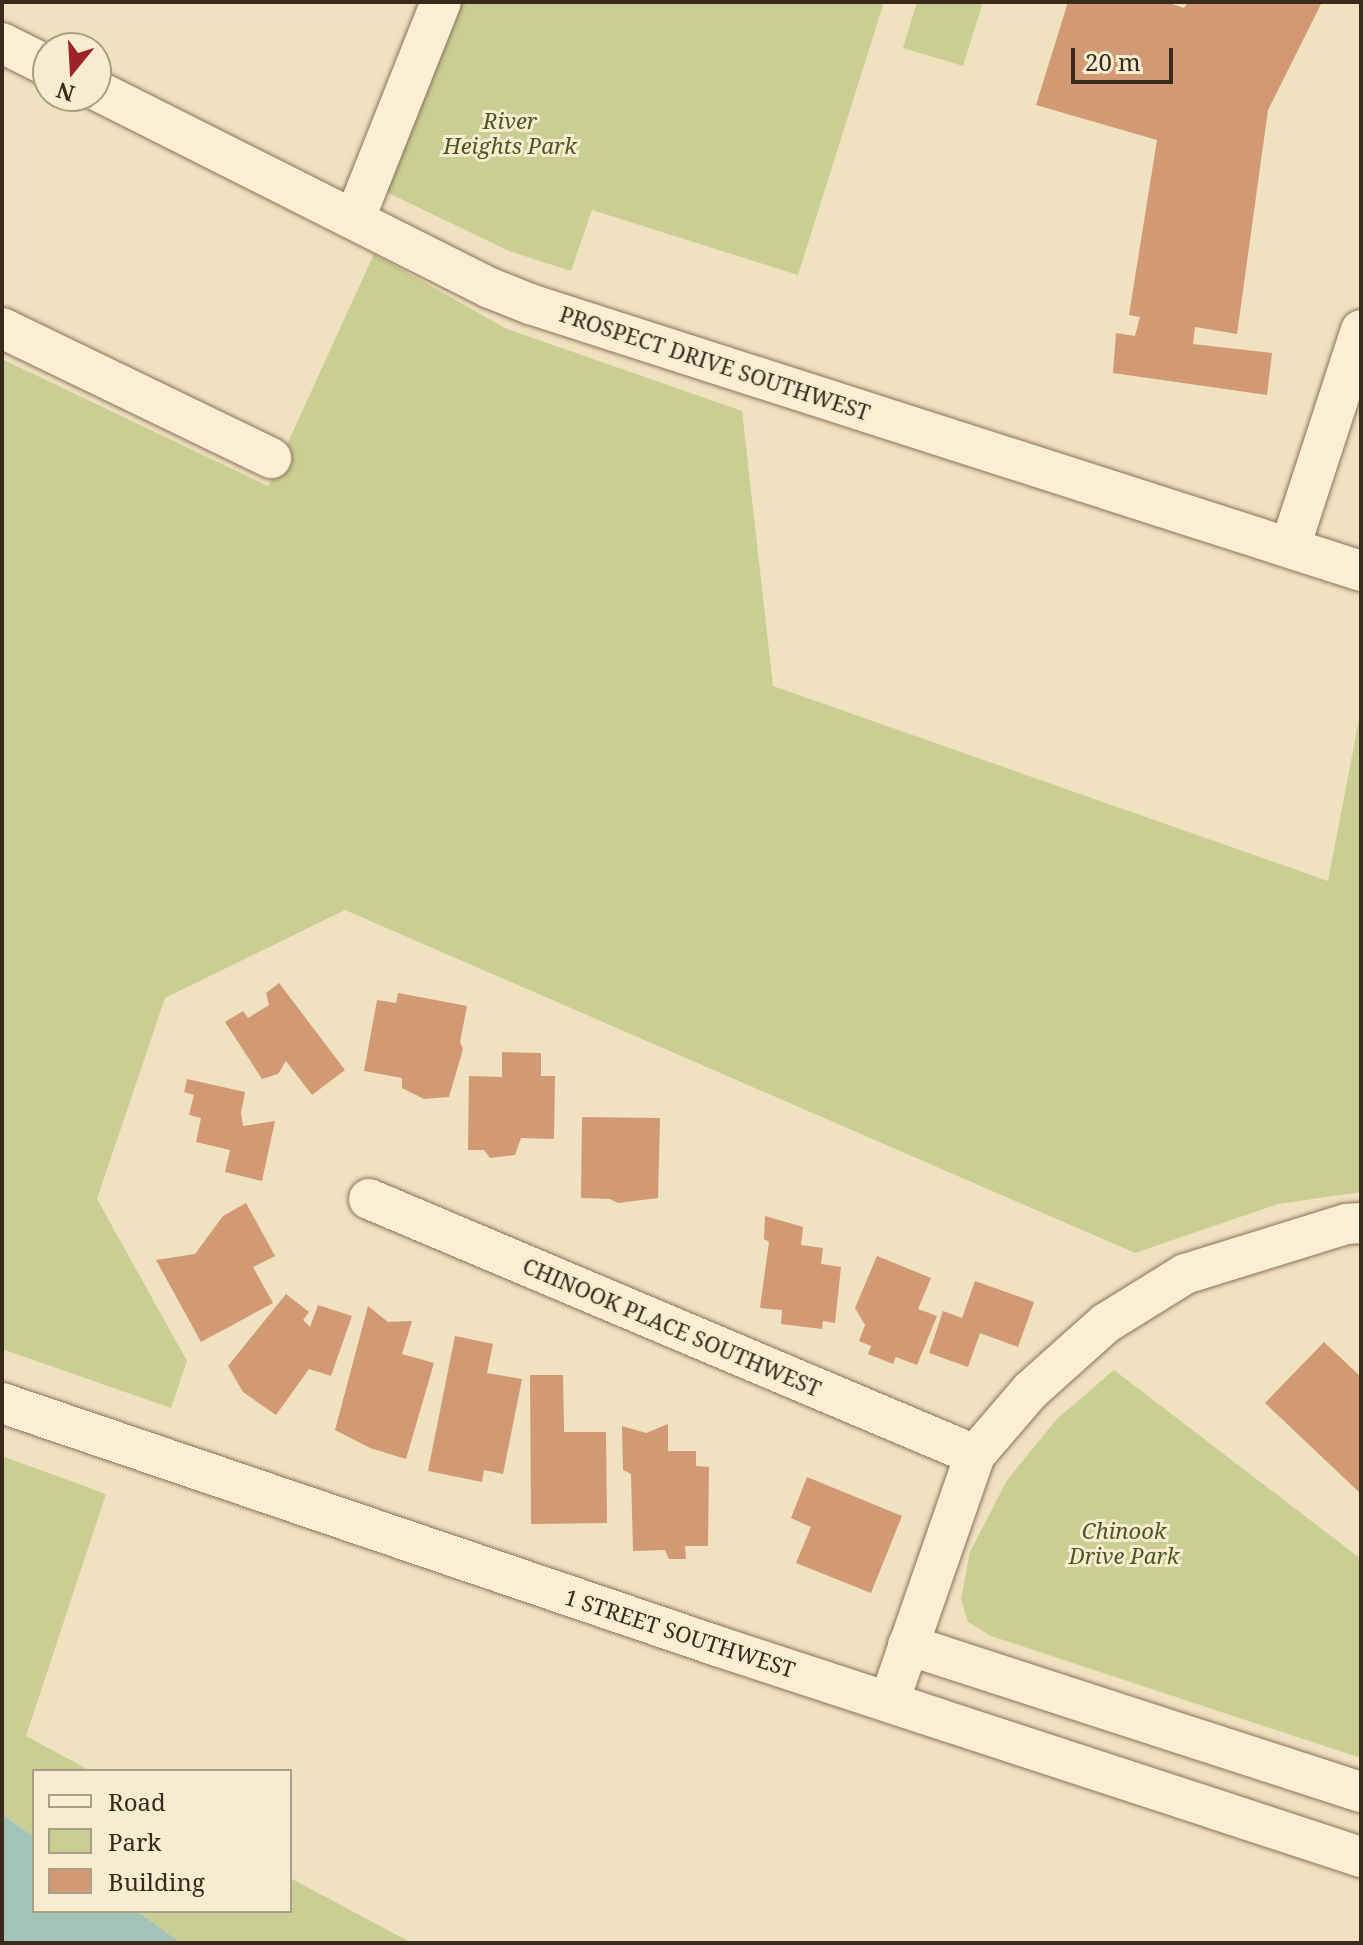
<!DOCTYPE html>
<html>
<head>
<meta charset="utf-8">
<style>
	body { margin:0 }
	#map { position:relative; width:1363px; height:1945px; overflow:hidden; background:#f0e1c0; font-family:"Noto Serif",serif }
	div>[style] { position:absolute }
	.green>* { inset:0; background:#c9cf93 }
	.water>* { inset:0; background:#a3c2b8 }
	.building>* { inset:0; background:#d19974 }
	.roads { filter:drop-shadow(0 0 2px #8b7157) drop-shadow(0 0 2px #8b7157) }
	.minor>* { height:40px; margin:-20px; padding:0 20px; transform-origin:20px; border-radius:20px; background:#fbeed4 }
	span { translate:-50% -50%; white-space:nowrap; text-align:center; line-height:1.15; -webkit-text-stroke:6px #f7ebd0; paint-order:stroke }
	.park-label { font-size:22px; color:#4a5721; font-style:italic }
	.street-label { font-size:22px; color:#392a1c }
	.frame { position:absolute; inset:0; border:4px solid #392a1c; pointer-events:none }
	.legend { position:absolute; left:32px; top:1769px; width:260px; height:144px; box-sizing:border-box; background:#f7ebd0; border:2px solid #ab9e88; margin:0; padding:10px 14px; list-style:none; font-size:24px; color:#392a1c }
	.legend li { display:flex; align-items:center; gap:16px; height:40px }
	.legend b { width:40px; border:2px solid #ab9e88 }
	.north { position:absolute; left:32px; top:32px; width:80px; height:80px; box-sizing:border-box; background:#f7ebd0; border:2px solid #ab9e88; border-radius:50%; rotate:198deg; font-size:22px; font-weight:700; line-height:32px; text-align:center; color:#392a1c }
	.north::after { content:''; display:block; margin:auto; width:28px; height:36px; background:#9d2326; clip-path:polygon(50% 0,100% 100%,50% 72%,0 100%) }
	.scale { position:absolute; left:1071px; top:48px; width:102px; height:36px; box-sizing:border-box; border:4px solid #392a1c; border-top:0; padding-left:10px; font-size:24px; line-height:28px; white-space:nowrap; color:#392a1c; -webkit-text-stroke:6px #f7ebd0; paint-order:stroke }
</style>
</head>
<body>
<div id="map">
	<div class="green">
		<div style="clip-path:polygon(454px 2px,884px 2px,798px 275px,592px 210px,571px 271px,509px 251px,378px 188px)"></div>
		<div style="clip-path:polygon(917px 2px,983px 2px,963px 66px,903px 48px)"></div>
		<div style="clip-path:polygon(374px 254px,507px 329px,742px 411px,773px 686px,1328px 881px,1361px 709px,1361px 1192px,1278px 1204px,1135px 1253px,345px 910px,165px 998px,97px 1199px,187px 1361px,171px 1408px,2px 1349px,2px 359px,268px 486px)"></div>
		<div style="clip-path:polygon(1114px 1370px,1361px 1559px,1361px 1758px,991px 1636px,968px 1622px,961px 1599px,970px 1552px,1007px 1480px,1057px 1419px)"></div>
		<div style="clip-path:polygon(2px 1456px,106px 1494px,26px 1736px,91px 1771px,34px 1771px,34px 1837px,2px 1814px)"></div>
		<div style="clip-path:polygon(290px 1878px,412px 1943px,181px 1943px,137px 1911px,290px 1911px)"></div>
	</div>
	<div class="water">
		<div style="clip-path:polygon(2px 1814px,34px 1837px,34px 1911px,137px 1911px,181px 1943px,2px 1943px)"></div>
	</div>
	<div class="building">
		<div style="clip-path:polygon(1068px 2px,1166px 2px,1184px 8px,1188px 2px,1322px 2px,1268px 110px,1237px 334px,1195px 327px,1193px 344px,1272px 353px,1267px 395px,1113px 373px,1116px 333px,1135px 336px,1140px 317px,1129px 315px,1157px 140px,1036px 105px)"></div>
		<div style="clip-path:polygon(279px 983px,345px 1070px,312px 1095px,286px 1061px,278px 1074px,262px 1079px,225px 1022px,243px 1011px,248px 1018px,269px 1005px,266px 993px)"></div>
		<div style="clip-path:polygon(398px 993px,467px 1006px,460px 1042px,463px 1049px,449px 1097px,424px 1099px,402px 1088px,402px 1078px,364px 1071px,377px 1000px,396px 1003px)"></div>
		<div style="clip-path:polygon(502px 1052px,541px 1053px,541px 1076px,555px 1076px,554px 1139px,521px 1138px,515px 1155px,490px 1158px,484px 1150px,468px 1150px,469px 1076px,502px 1077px)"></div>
		<div style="clip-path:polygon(187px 1079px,245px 1092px,241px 1113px,243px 1126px,275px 1121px,262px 1181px,225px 1172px,230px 1150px,196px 1142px,201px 1118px,189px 1115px,194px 1095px,184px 1092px)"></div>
		<div style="clip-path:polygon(582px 1117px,660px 1118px,658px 1198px,618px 1203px,610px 1199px,581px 1198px)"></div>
		<div style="clip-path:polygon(246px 1203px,275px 1256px,253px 1267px,273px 1303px,201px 1342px,156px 1260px,195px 1254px,223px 1216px)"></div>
		<div style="clip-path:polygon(765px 1216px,803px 1227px,801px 1245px,823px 1248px,821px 1264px,841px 1267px,835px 1323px,823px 1321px,822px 1329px,781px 1324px,782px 1310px,760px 1308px,769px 1242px,764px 1239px)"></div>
		<div style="clip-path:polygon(877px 1256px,931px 1278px,918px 1309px,937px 1316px,917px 1365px,896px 1357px,893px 1364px,868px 1354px,871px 1346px,859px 1341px,865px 1325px,855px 1308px)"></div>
		<div style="clip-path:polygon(975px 1281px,1034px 1302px,1018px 1347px,980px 1333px,968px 1367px,929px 1353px,943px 1311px,962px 1318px)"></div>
		<div style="clip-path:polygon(286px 1294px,309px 1312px,303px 1320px,310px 1327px,318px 1305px,352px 1316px,331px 1376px,309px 1369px,276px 1415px,243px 1392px,228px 1366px)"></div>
		<div style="clip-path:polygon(368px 1306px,388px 1322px,412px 1321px,402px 1354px,434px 1363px,406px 1459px,370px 1448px,335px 1430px)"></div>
		<div style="clip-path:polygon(455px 1336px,493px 1344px,487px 1373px,522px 1379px,503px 1474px,484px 1470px,482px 1482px,428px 1471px)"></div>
		<div style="clip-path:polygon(1324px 1342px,1361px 1377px,1361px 1494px,1265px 1403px)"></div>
		<div style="clip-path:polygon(530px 1375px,563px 1375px,564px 1432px,606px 1432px,607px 1523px,531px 1524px)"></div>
		<div style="clip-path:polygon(668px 1424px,668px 1451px,696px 1451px,696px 1466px,709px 1467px,708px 1546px,685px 1546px,686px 1559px,669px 1559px,665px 1550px,633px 1551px,631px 1474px,623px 1470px,622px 1426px,646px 1433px)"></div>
		<div style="clip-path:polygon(807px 1477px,902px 1516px,871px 1593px,796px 1563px,811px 1527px,791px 1518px)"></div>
	</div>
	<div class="roads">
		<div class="minor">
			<div style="left:2px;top:43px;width:51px;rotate:26.6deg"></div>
			<div style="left:96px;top:90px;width:441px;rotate:26.7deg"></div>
			<div style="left:490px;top:288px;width:43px;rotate:21.8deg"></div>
			<div style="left:530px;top:304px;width:873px;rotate:17.81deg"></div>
			<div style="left:355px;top:218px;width:232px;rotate:-68.3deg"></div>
			<div style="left:2px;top:328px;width:299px;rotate:25.8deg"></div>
			<div style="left:1290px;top:547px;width:228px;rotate:-71.9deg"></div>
			<div style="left:369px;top:1199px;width:658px;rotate:22.9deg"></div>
			<div style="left:2px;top:1403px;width:758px;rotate:18.77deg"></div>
			<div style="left:720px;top:1647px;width:675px;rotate:18.14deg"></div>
			<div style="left:908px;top:1645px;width:476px;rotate:18deg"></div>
			<div style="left:889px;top:1702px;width:262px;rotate:-70.8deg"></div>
			<div style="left:975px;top:1455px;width:86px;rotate:-49.3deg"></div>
			<div style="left:1031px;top:1390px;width:101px;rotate:-41.8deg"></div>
			<div style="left:1106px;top:1323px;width:93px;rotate:-31.8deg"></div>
			<div style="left:1185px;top:1274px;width:170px;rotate:-17.2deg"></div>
			<div style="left:1347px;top:1224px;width:14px;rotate:-4deg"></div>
		</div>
	</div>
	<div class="park-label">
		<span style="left:510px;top:133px">River<br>Heights Park</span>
		<span style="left:1124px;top:1543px">Chinook<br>Drive Park</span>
	</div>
	<div class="street-label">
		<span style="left:715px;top:363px;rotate:18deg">PROSPECT DRIVE SOUTHWEST</span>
		<span style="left:672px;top:1327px;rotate:23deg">CHINOOK PLACE SOUTHWEST</span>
		<span style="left:680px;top:1633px;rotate:18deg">1 STREET SOUTHWEST</span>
	</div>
	<div class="frame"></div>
	<ul class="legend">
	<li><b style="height:10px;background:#fbeed4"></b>Road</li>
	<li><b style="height:22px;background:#c9cf93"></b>Park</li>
	<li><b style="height:22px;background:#d19974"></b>Building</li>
	</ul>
	<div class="north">N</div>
	<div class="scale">20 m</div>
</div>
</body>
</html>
